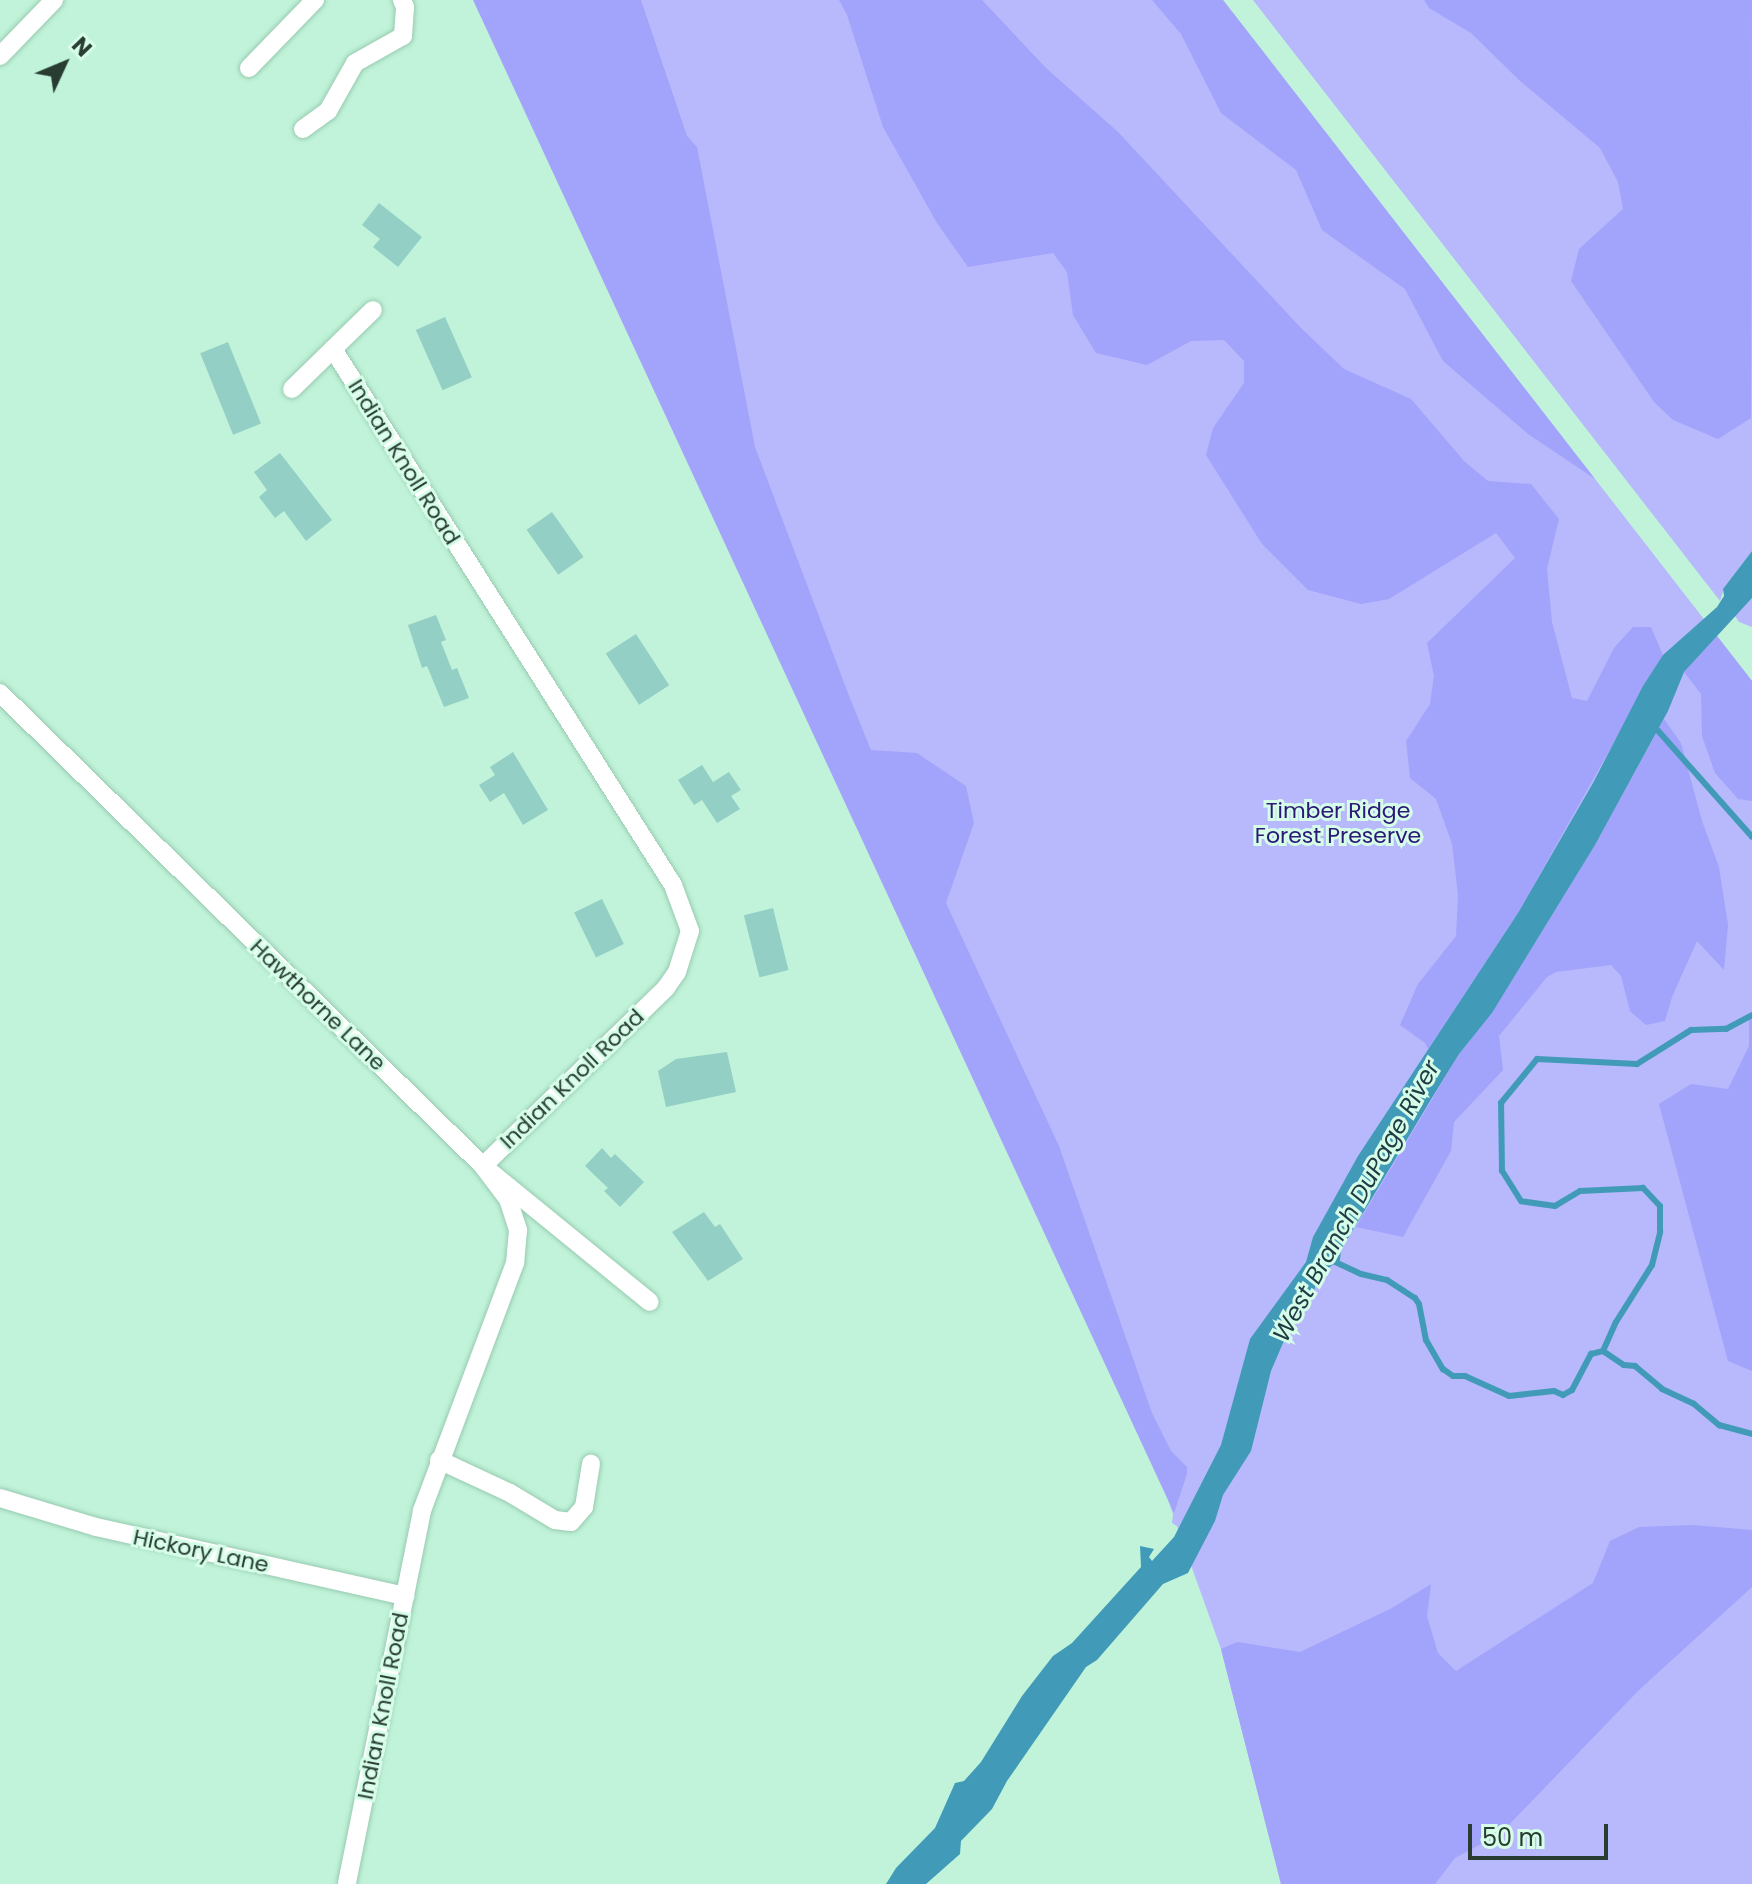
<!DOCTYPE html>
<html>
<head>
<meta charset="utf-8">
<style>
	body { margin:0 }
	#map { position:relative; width:1752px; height:1884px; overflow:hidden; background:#c0f3d9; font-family:Poppins,sans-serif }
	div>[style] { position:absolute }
	.green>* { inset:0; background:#b7b9fc }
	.forest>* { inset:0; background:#a2a3fb }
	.water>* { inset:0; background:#419bb8 }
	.stream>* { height:6px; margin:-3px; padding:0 3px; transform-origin:3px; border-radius:3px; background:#419bb8 }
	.building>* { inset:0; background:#94cfc5; transform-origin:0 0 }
	.roads { filter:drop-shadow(0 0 2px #98cab1) drop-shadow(0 0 2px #98cab1) }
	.minor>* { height:18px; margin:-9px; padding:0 9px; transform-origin:9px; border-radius:9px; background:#fff }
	span { translate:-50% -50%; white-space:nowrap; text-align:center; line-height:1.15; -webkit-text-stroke:6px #d5fde8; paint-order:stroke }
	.street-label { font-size:22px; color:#283c32 }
	.park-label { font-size:22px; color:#2b1877 }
	.water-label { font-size:24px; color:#1f3b45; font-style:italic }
	.north { position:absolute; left:24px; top:24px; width:80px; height:80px; -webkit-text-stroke:6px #d5fde8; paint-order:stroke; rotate:46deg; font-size:22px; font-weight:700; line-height:32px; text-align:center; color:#283c32 }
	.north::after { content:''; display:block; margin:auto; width:28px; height:36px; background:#283c32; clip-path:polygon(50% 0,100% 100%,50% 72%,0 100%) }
	.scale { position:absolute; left:1468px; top:1824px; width:140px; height:36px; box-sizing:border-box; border:4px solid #283c32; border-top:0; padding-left:10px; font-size:24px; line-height:28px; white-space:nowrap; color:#283c32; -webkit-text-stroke:6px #d5fde8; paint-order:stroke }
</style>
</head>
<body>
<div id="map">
	<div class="green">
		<div style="clip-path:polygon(479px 0,1223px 0,1752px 681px,1752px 1884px,1281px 1884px,1221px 1649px,1177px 1526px,1172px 1523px,1173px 1514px,1084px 1261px)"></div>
		<div style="clip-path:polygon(1253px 0,1752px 0,1752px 551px,1724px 588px,1720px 601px)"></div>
		<div style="clip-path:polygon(1752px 598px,1752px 627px,1739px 622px,1735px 616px)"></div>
	</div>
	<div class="forest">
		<div style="clip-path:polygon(473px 0,641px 0,687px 136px,697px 147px,755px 447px,851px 701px,871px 750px,917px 753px,966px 786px,974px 823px,946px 903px,1059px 1146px,1152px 1413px,1171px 1451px,1187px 1467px,1187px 1474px,1174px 1513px)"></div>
		<div style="clip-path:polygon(839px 0,982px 0,1046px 68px,1118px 132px,1300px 327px,1344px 369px,1411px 399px,1464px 461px,1488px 481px,1531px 484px,1559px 519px,1547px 569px,1552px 622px,1572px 698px,1587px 701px,1614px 648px,1633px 627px,1651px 627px,1663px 655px,1518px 913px,1428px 1049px,1425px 1043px,1400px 1025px,1418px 984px,1456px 936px,1458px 895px,1452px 844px,1436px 799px,1410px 778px,1406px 741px,1430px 704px,1434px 676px,1427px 643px,1515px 558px,1496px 533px,1389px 599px,1361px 604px,1308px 590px,1262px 544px,1206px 455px,1213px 428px,1244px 383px,1244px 361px,1224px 340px,1191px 341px,1147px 365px,1096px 353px,1073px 315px,1067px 272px,1053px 253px,968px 267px,937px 223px,883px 127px,847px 15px)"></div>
		<div style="clip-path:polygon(1152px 0,1223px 0,1595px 479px,1528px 434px,1443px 361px,1405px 289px,1322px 230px,1296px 170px,1221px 113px,1181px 34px)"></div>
		<div style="clip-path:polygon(1424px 0,1752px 0,1751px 418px,1718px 439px,1673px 420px,1654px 402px,1571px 281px,1579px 249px,1623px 209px,1618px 182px,1600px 148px,1519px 80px,1471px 33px,1429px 8px)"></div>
		<div style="clip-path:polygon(1717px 636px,1752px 681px,1752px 801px,1738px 799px,1715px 773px,1702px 736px,1701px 694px,1684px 672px)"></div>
		<div style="clip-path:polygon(1664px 719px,1681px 743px,1702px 821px,1719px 867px,1728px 925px,1724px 970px,1697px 941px,1672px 997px,1665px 1021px,1646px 1025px,1630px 1011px,1621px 976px,1611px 965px,1556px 972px,1547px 977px,1499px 1036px,1503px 1070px,1454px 1122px,1451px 1151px,1403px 1237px,1356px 1227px,1459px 1054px,1492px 1013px,1595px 845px)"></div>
		<div style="clip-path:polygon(1752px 1014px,1752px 1371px,1728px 1361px,1659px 1104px,1691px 1084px,1728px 1089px,1749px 1046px,1749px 1016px)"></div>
		<div style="clip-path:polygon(1693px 1525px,1752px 1530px,1752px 1587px,1639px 1690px,1500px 1834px,1455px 1858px,1435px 1884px,1281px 1884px,1221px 1649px,1237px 1642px,1300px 1652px,1392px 1608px,1431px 1584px,1427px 1616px,1438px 1653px,1456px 1671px,1593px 1583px,1610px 1541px,1639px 1527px)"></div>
	</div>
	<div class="water">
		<div style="clip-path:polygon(1752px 551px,1752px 598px,1684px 672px,1668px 711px,1595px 845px,1492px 1013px,1459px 1054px,1430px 1101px,1341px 1250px,1340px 1260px,1318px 1275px,1313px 1296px,1286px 1336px,1271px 1371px,1251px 1451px,1223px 1495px,1215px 1521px,1188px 1573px,1163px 1584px,1097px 1660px,1086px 1667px,1007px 1781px,992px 1809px,961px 1841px,960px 1854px,926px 1884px,886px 1884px,896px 1868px,935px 1828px,955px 1783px,964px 1781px,981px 1762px,1022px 1696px,1053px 1656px,1072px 1643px,1141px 1567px,1140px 1546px,1154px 1549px,1149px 1557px,1152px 1561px,1174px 1537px,1221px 1445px,1250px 1339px,1306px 1262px,1313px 1237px,1358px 1156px,1518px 913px,1593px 783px,1643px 686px,1663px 655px,1717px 607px,1724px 596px,1723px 589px)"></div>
	</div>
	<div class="stream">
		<div style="left:1653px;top:725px;width:149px;rotate:48.5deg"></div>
		<div style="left:1331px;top:1260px;width:33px;rotate:25deg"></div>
		<div style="left:1361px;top:1274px;width:27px;rotate:13deg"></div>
		<div style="left:1387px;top:1280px;width:33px;rotate:33deg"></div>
		<div style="left:1415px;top:1298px;width:7px;rotate:56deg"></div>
		<div style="left:1419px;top:1304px;width:37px;rotate:79deg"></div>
		<div style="left:1426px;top:1340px;width:34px;rotate:60deg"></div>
		<div style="left:1443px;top:1369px;width:12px;rotate:35deg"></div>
		<div style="left:1453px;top:1376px;width:12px"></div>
		<div style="left:1465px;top:1376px;width:48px;rotate:24.4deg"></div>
		<div style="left:1509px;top:1396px;width:45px;rotate:-6.3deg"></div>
		<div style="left:1554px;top:1391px;width:10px;rotate:24deg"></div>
		<div style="left:1563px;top:1395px;width:10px;rotate:-29deg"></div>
		<div style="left:1572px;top:1390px;width:41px;rotate:-62.2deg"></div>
		<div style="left:1591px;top:1354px;width:12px;rotate:-14deg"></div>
		<div style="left:1603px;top:1351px;width:25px;rotate:34deg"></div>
		<div style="left:1624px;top:1365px;width:11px;rotate:5deg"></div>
		<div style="left:1635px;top:1366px;width:35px;rotate:40deg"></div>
		<div style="left:1662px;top:1389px;width:35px;rotate:25deg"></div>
		<div style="left:1694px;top:1404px;width:33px;rotate:40deg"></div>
		<div style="left:1719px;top:1425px;width:34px;rotate:15deg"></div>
		<div style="left:1603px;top:1351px;width:32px;rotate:-66deg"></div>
		<div style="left:1616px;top:1322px;width:67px;rotate:-57.7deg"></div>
		<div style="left:1652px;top:1265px;width:34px;rotate:-76deg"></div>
		<div style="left:1660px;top:1232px;width:26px;rotate:-90deg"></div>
		<div style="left:1660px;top:1206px;width:25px;rotate:-133deg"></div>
		<div style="left:1643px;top:1188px;width:63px;rotate:177.3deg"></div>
		<div style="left:1580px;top:1191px;width:29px;rotate:149deg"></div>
		<div style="left:1555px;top:1206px;width:34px;rotate:-172deg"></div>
		<div style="left:1521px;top:1201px;width:36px;rotate:-122deg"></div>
		<div style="left:1502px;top:1171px;width:68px;rotate:-90.8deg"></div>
		<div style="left:1501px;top:1103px;width:57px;rotate:-50.7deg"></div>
		<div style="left:1537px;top:1059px;width:100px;rotate:2.9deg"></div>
		<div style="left:1637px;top:1064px;width:64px;rotate:-32.2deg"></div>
		<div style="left:1691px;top:1030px;width:35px;rotate:-2deg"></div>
		<div style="left:1726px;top:1029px;width:30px;rotate:-28deg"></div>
	</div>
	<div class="building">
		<div style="clip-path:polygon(379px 203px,422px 237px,398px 267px,373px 247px,380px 239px,362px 225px)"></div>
		<div style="left:445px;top:317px;width:66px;height:32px;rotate:66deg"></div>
		<div style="left:228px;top:342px;width:88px;height:30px;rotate:68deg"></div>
		<div style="clip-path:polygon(280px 453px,332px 520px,306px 541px,284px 511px,275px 518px,259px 497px,267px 490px,254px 472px)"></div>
		<div style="left:552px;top:512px;width:55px;height:31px;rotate:55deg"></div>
		<div style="clip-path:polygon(436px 615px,446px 640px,441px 642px,452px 670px,457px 668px,469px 698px,444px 707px,427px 666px,422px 668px,408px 625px)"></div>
		<div style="left:636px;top:634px;width:61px;height:36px;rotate:57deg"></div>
		<div style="clip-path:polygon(513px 752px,548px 810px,523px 825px,504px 793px,490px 802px,479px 785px,495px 775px,490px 767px)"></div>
		<div style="clip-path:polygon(702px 765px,713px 782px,729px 772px,741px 790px,731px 796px,740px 809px,717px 823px,702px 800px,694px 805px,678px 780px)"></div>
		<div style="left:602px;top:899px;width:50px;height:31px;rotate:64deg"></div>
		<div style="left:773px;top:908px;width:64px;height:30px;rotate:76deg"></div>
		<div style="clip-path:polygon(727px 1052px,736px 1092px,666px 1107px,658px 1071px,676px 1059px)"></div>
		<div style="clip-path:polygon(602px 1148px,611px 1158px,615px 1154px,644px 1182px,620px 1207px,604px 1191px,608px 1188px,585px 1166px)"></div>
		<div style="clip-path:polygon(704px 1212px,715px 1227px,720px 1224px,743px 1259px,708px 1281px,672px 1232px)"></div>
	</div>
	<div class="roads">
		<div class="minor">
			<div style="left:0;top:56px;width:78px;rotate:-46deg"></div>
			<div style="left:249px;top:68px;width:95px;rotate:-45.9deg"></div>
			<div style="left:303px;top:129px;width:31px;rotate:-36deg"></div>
			<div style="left:328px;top:111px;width:55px;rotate:-60.6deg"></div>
			<div style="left:355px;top:63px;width:55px;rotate:-29.4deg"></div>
			<div style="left:403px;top:36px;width:29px;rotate:-86deg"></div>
			<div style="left:405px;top:7px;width:8px;rotate:-113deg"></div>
			<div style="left:333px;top:349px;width:635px;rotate:57.61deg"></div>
			<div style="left:673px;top:885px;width:49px;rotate:69.7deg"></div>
			<div style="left:690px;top:931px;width:43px;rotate:107.6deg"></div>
			<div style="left:677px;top:972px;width:19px;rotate:125deg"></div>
			<div style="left:666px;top:988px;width:255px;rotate:135.8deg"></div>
			<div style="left:483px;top:1166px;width:41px;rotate:52.9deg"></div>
			<div style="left:508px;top:1199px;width:33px;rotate:72deg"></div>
			<div style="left:518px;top:1230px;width:33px;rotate:95deg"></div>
			<div style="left:515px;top:1263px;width:265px;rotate:110.6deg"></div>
			<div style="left:422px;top:1511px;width:380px;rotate:101.4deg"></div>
			<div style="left:292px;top:389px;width:113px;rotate:-44.3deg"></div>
			<div style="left:0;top:693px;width:676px;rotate:44.4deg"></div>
			<div style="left:483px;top:1166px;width:215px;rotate:39.2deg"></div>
			<div style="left:439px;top:1460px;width:78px;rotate:24.9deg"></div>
			<div style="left:510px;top:1493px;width:52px;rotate:31deg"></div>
			<div style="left:555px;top:1520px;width:16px;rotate:7deg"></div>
			<div style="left:571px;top:1522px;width:20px;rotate:-49deg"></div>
			<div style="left:584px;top:1507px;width:44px;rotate:-80.8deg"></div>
			<div style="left:0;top:1498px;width:100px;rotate:16.8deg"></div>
			<div style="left:96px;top:1527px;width:317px;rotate:12.6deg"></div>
		</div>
	</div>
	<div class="street-label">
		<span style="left:404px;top:462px;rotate:58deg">Indian Knoll Road</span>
		<span style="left:318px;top:1005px;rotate:44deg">Hawthorne Lane</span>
		<span style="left:572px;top:1079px;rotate:-44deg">Indian Knoll Road</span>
		<span style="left:201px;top:1551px;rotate:12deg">Hickory Lane</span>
		<span style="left:383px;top:1706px;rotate:-79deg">Indian Knoll Road</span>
	</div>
	<div class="park-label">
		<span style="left:1338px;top:823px">Timber Ridge<br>Forest Preserve</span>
	</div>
	<div class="water-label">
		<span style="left:1356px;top:1201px;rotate:-61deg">West Branch DuPage River</span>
	</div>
	<div class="north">N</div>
	<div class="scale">50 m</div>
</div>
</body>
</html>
